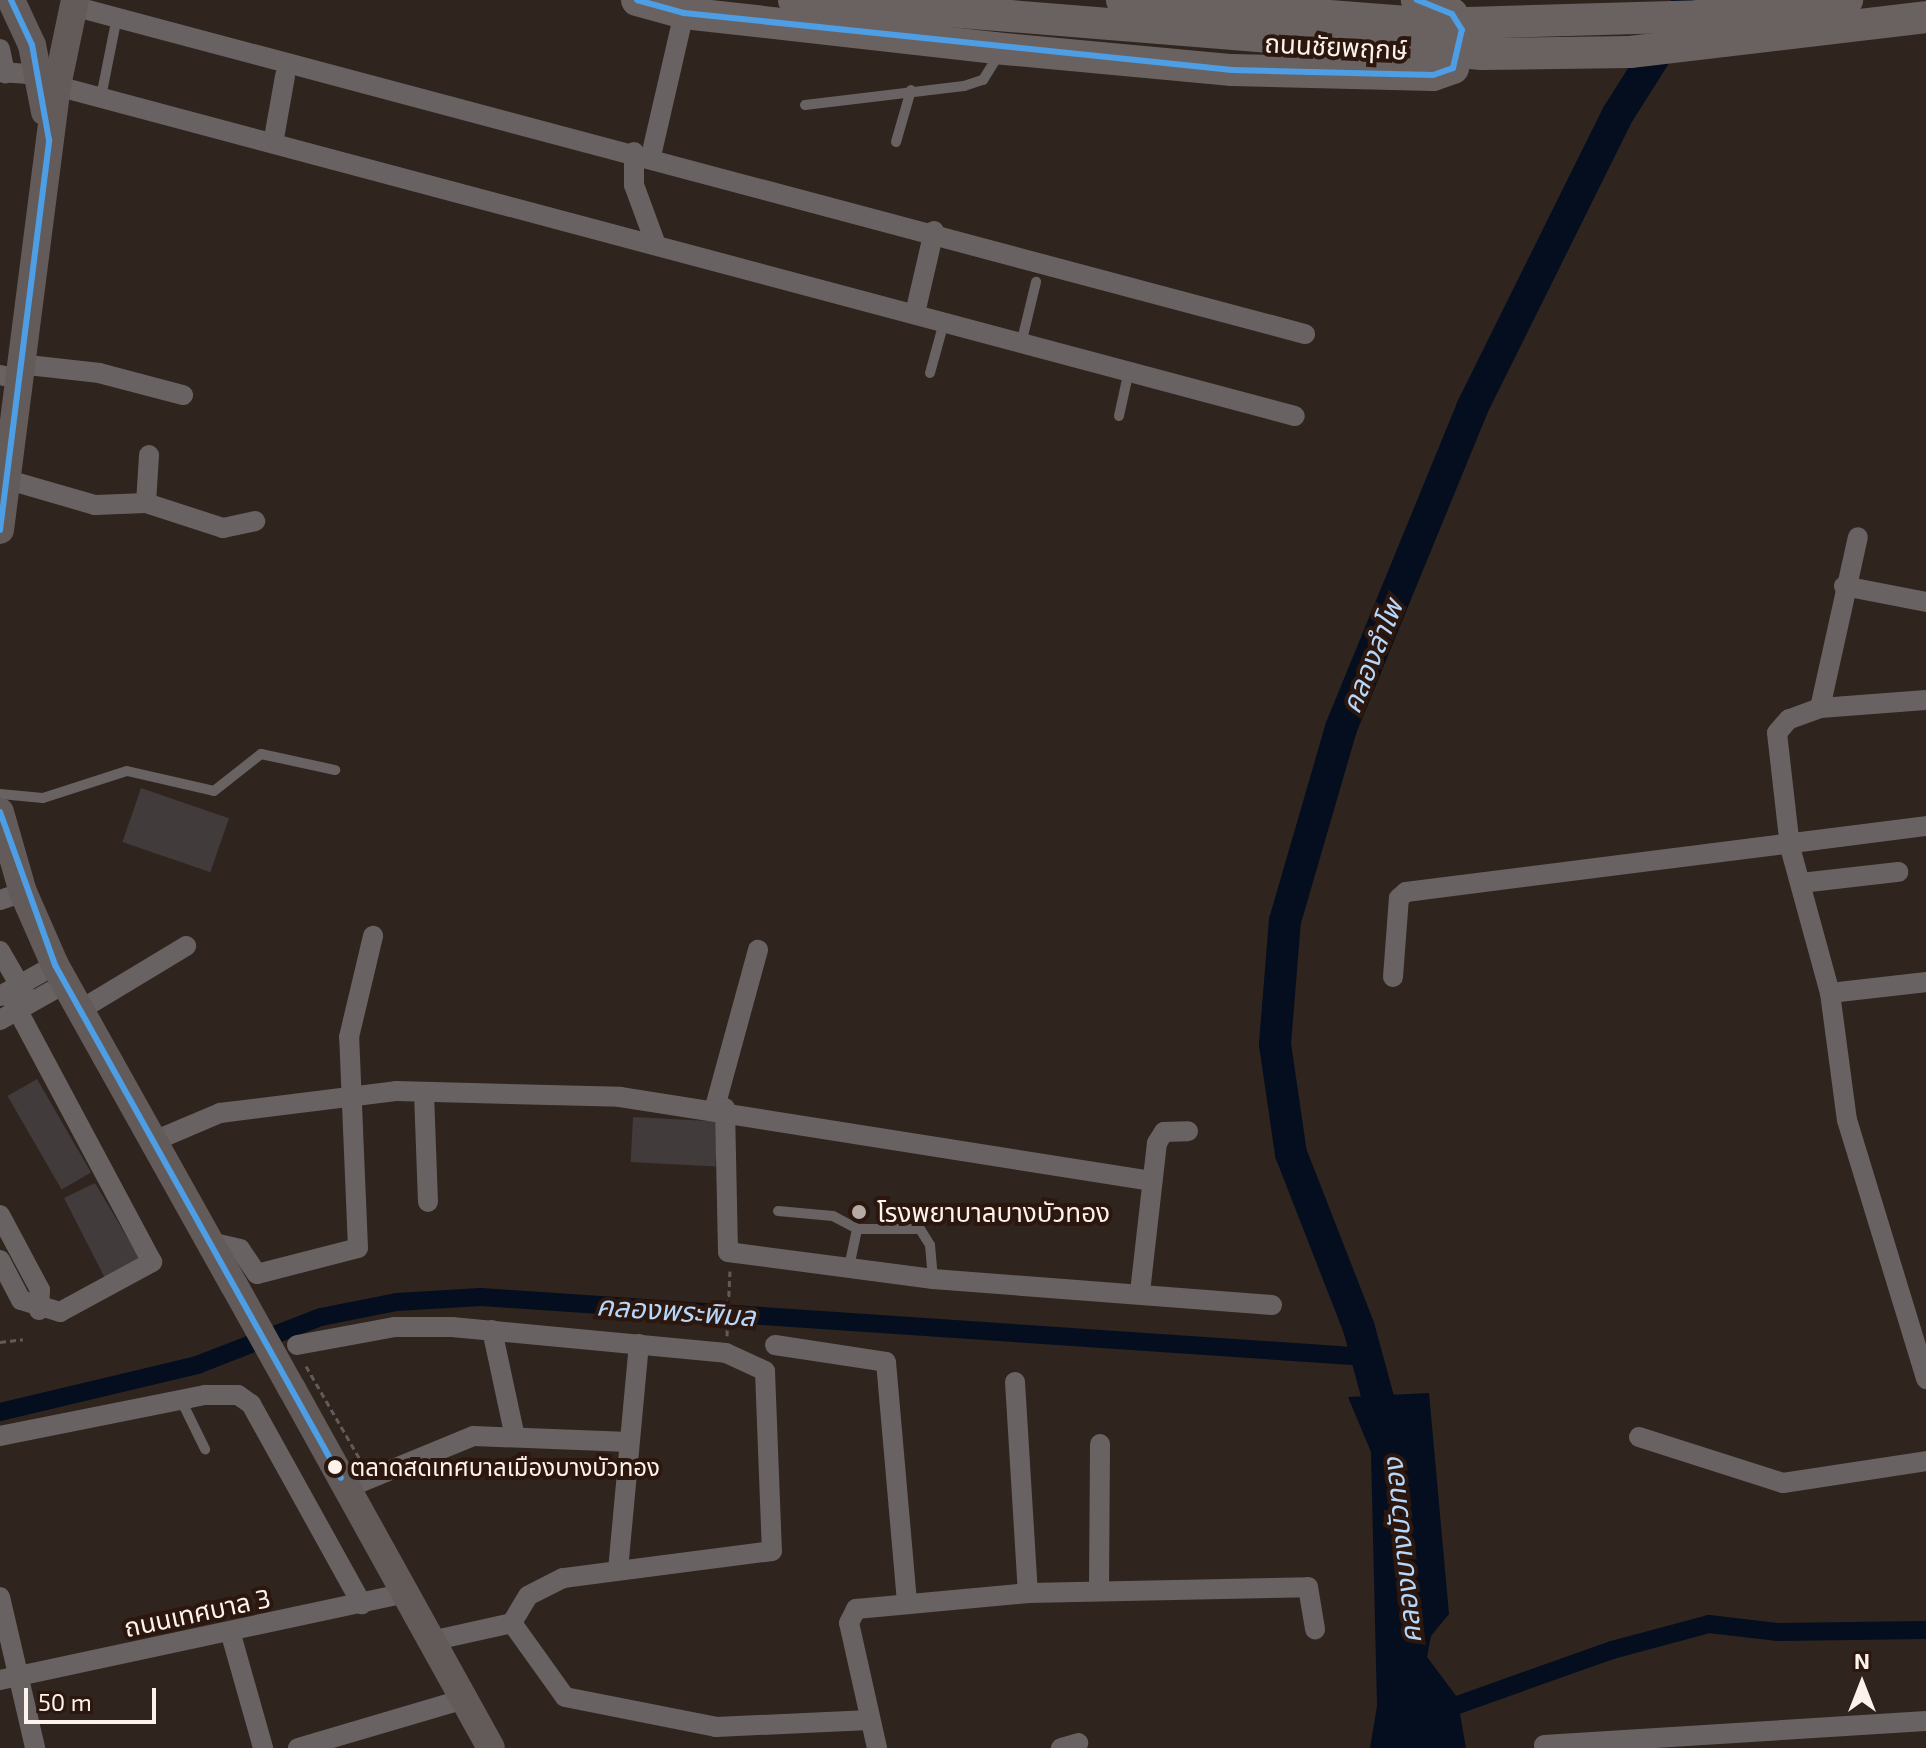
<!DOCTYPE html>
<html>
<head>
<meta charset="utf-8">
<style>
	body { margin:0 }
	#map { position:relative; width:1926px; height:1748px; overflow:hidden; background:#2f241e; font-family:"Exo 2","Noto Sans Thai",sans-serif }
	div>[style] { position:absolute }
	.water>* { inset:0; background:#040e1f }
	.canal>* { height:18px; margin:-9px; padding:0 9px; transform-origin:9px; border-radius:9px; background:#040e1f }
	.river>* { height:32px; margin:-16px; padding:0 16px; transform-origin:16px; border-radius:16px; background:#040e1f }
	.building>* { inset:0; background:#423b3b; transform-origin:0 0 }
	.path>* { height:3px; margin-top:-1.5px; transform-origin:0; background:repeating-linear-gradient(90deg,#625b59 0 6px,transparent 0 10px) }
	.service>* { height:10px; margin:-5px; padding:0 5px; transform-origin:5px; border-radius:5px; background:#686262 }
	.minor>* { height:20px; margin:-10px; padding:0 10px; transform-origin:10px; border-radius:10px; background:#686262 }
	.secondary>* { height:28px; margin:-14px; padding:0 14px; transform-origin:14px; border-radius:14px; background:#625b5a }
	.primary>* { height:32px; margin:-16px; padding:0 16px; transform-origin:16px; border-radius:16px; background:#6a6261 }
	.secondary-bridge>* { height:28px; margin:-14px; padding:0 14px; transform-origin:14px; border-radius:14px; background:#625b5a }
	.primary-bridge>* { height:32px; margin:-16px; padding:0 16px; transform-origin:16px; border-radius:16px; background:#6a6261 }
	.bus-1>* { height:6px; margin:-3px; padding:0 3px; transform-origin:3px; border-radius:3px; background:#4d9ee5 }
	.dots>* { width:22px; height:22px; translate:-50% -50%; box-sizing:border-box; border:4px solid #2c170e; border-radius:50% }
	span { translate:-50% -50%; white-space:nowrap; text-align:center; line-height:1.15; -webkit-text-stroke:8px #2c170e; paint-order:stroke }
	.bus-label { font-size:24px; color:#fef2ed }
	.left { translate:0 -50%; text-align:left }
	.street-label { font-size:26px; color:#fef2ed }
	.poi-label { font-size:26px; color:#fef2ed }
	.water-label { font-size:28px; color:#b6d7fc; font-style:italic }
	.north { position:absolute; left:1822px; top:1644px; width:80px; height:80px; -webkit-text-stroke:6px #2c170e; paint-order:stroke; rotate:0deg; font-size:22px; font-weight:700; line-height:32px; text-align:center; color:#fef2ed }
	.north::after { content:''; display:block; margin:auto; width:28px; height:36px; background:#fef2ed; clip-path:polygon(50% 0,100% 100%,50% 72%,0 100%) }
	.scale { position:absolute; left:24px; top:1688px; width:132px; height:36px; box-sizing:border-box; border:4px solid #fef2ed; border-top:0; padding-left:10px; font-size:24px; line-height:28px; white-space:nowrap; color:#fef2ed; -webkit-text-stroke:6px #2c170e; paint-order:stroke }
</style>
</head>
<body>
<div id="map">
	<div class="water">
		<div style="clip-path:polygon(1429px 1393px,1449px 1614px,1431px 1636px,1427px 1657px,1457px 1697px,1466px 1748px,1370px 1748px,1377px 1706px,1371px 1452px,1348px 1397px)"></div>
	</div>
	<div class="canal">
		<div style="left:0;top:1412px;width:203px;rotate:-13.4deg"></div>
		<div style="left:197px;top:1365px;width:133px;rotate:-21.2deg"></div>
		<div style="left:321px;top:1317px;width:77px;rotate:-11.2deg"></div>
		<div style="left:397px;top:1302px;width:84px;rotate:-3.4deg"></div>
		<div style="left:481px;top:1297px;width:888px;rotate:3.87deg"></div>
		<div style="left:1435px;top:1713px;width:188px;rotate:-19.6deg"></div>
		<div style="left:1612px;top:1650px;width:100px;rotate:-15deg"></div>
		<div style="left:1709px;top:1624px;width:68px;rotate:6.7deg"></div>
		<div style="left:1777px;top:1632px;width:149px;rotate:-0.8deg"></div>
	</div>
	<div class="river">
		<div style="left:1388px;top:1435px;width:111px;rotate:-105.2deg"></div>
		<div style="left:1359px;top:1328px;width:187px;rotate:-111.3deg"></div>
		<div style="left:1291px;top:1154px;width:111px;rotate:-98.3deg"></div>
		<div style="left:1275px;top:1044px;width:123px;rotate:-85.4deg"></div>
		<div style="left:1285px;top:921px;width:201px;rotate:-73.8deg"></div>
		<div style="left:1341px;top:728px;width:346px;rotate:-67.7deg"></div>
		<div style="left:1472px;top:408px;width:328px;rotate:-63.6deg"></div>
		<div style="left:1618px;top:114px;width:135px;rotate:-57.7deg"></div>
	</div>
	<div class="building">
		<div style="left:141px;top:788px;width:93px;height:57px;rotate:19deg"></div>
		<div style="left:37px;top:1079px;width:108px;height:34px;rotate:60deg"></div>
		<div style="left:633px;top:1117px;width:85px;height:45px;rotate:3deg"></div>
		<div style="clip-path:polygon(95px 1183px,146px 1269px,110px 1288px,64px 1198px)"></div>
	</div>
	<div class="path">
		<div style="left:727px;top:1336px;width:65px;rotate:-87.4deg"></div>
		<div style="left:0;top:1342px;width:23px;rotate:-7deg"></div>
		<div style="left:306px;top:1366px;width:110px;rotate:59.9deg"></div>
	</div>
	<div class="service">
		<div style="left:101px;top:97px;width:82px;rotate:-78.7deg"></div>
		<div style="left:805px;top:105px;width:160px;rotate:-6.8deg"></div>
		<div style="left:964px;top:86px;width:20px;rotate:-18deg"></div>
		<div style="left:983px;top:80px;width:31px;rotate:-58deg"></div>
		<div style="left:896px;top:142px;width:54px;rotate:-73.9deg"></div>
		<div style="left:1022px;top:340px;width:60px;rotate:-76.4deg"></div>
		<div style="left:930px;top:373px;width:53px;rotate:-74.6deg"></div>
		<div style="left:1119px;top:416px;width:47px;rotate:-77.7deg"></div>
		<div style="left:0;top:794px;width:43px;rotate:5.3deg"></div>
		<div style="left:43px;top:798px;width:88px;rotate:-17.8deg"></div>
		<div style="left:127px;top:771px;width:89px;rotate:12.9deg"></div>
		<div style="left:214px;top:791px;width:60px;rotate:-38.2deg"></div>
		<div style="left:261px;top:754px;width:76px;rotate:12.2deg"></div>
		<div style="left:778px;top:1211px;width:55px;rotate:5.2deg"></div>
		<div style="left:833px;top:1216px;width:27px;rotate:28deg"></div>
		<div style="left:849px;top:1267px;width:39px;rotate:-78deg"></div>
		<div style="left:857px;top:1229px;width:63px"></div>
		<div style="left:920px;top:1229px;width:19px;rotate:58deg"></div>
		<div style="left:930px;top:1245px;width:34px;rotate:85deg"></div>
		<div style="left:181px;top:1400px;width:55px;rotate:63.9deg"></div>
	</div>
	<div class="minor">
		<div style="left:73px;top:6px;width:1275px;rotate:14.91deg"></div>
		<div style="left:0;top:49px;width:25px;rotate:78deg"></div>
		<div style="left:0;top:72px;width:39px;rotate:4deg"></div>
		<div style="left:57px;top:86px;width:1281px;rotate:14.93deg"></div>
		<div style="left:274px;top:138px;width:63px;rotate:-79.9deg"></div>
		<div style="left:634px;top:152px;width:33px;rotate:90deg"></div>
		<div style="left:634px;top:185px;width:61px;rotate:69.8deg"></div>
		<div style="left:651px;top:156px;width:147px;rotate:-77deg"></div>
		<div style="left:916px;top:309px;width:80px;rotate:-77deg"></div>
		<div style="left:19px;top:364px;width:81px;rotate:6.4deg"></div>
		<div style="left:99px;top:373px;width:87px;rotate:14.7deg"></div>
		<div style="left:0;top:375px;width:17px;rotate:13deg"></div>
		<div style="left:5px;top:479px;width:94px;rotate:16.1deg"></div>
		<div style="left:95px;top:505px;width:51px;rotate:-2.2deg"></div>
		<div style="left:146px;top:503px;width:81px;rotate:18deg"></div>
		<div style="left:223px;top:528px;width:33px;rotate:-12deg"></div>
		<div style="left:146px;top:503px;width:48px;rotate:-86.4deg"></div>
		<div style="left:1844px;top:586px;width:84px;rotate:11deg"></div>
		<div style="left:1926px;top:700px;width:106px;rotate:175.7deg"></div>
		<div style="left:1820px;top:708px;width:33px;rotate:160deg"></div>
		<div style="left:1789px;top:719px;width:18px;rotate:131deg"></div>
		<div style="left:1777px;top:733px;width:115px;rotate:83.5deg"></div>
		<div style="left:1790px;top:847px;width:151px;rotate:74.7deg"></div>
		<div style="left:1830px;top:993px;width:128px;rotate:82.4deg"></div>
		<div style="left:1847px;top:1120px;width:271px;rotate:73deg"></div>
		<div style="left:1820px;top:708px;width:175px;rotate:-77.5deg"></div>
		<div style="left:1801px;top:883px;width:98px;rotate:-6.5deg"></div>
		<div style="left:0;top:900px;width:24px;rotate:-19deg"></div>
		<div style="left:0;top:951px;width:52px;rotate:60deg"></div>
		<div style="left:1393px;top:977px;width:79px;rotate:-85.7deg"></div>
		<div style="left:1399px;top:898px;width:9px;rotate:-41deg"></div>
		<div style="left:1406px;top:892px;width:524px;rotate:-7.23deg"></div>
		<div style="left:1830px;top:993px;width:97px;rotate:-6.5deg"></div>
		<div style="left:0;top:996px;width:63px;rotate:-29.4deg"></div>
		<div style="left:80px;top:1010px;width:124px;rotate:-31.1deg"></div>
		<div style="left:0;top:1020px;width:76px;rotate:-29.3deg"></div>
		<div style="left:424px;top:1093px;width:109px;rotate:87.9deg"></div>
		<div style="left:715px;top:1107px;width:163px;rotate:-74.7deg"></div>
		<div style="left:725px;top:1108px;width:144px;rotate:88.8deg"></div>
		<div style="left:728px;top:1252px;width:207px;rotate:7.5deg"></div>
		<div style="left:933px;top:1279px;width:340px;rotate:4.4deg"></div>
		<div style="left:154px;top:1141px;width:72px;rotate:-23deg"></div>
		<div style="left:220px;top:1113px;width:177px;rotate:-7.1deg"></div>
		<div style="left:396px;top:1091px;width:224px;rotate:1.5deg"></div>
		<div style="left:620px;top:1097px;width:539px;rotate:8.97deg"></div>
		<div style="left:0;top:1215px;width:85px;rotate:61.9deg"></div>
		<div style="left:40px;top:1290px;width:20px;rotate:93deg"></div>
		<div style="left:210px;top:1242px;width:31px;rotate:13deg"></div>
		<div style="left:240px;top:1249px;width:30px;rotate:56deg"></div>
		<div style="left:257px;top:1274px;width:104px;rotate:-14.4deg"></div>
		<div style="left:358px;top:1248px;width:211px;rotate:-92.4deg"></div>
		<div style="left:349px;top:1037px;width:104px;rotate:-76.6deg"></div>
		<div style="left:0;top:1260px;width:45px;rotate:62.3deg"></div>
		<div style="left:21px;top:1300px;width:41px;rotate:17.1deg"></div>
		<div style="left:60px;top:1312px;width:105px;rotate:-28.5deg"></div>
		<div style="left:152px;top:1262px;width:306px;rotate:-118.1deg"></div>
		<div style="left:1140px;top:1292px;width:150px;rotate:-83.5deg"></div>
		<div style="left:1157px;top:1143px;width:13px;rotate:-58deg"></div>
		<div style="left:1164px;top:1132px;width:24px;rotate:-2deg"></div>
		<div style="left:492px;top:1330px;width:105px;rotate:77.9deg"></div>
		<div style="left:297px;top:1345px;width:100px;rotate:-10.4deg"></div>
		<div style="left:395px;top:1327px;width:57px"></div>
		<div style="left:452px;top:1327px;width:275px;rotate:5.4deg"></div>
		<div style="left:726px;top:1353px;width:43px;rotate:24.8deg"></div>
		<div style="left:765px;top:1371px;width:180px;rotate:87.8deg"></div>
		<div style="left:772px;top:1551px;width:211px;rotate:172.6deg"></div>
		<div style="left:563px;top:1578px;width:39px;rotate:153deg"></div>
		<div style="left:528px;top:1596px;width:31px;rotate:121deg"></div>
		<div style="left:512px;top:1623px;width:83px;rotate:167.5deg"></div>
		<div style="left:775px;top:1345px;width:112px;rotate:8.7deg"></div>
		<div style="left:886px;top:1362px;width:243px;rotate:85deg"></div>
		<div style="left:1015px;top:1382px;width:211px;rotate:86.5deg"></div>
		<div style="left:0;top:1436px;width:209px;rotate:-11.3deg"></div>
		<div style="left:205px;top:1395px;width:33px"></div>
		<div style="left:238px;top:1395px;width:16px;rotate:35deg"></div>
		<div style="left:251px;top:1404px;width:229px;rotate:61deg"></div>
		<div style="left:1639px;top:1437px;width:151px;rotate:17.7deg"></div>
		<div style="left:1783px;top:1483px;width:145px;rotate:-8.7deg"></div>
		<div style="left:347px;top:1488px;width:136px;rotate:-22.4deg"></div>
		<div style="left:473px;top:1436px;width:156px;rotate:2.2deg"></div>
		<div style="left:618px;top:1570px;width:227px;rotate:-84.7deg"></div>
		<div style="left:1099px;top:1590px;width:146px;rotate:-89.6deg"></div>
		<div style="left:0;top:1597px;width:155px;rotate:76.9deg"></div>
		<div style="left:512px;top:1623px;width:91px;rotate:54.4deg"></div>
		<div style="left:565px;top:1697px;width:154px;rotate:11.2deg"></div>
		<div style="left:716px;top:1727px;width:154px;rotate:-2.6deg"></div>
		<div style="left:230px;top:1631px;width:122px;rotate:74.2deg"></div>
		<div style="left:0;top:1680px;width:414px;rotate:-12.1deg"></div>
		<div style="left:1544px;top:1745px;width:383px;rotate:-3.6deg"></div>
		<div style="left:298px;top:1748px;width:173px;rotate:-16.4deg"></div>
		<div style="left:877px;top:1748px;width:128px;rotate:-102.6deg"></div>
		<div style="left:849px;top:1623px;width:16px;rotate:-63deg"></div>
		<div style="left:856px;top:1609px;width:173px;rotate:-5.3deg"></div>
		<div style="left:1028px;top:1593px;width:280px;rotate:-1.2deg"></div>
		<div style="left:1308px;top:1587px;width:43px;rotate:80.5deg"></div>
		<div style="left:1061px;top:1748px;width:18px;rotate:-16deg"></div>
	</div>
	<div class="secondary">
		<div style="left:11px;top:0;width:50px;rotate:65deg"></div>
		<div style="left:32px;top:45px;width:68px;rotate:79deg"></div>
		<div style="left:0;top:530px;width:448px;rotate:-82.7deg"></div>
		<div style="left:57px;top:86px;width:88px;rotate:-78.2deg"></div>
		<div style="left:0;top:812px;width:83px;rotate:74deg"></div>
		<div style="left:23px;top:892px;width:80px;rotate:66.3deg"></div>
		<div style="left:55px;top:965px;width:367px;rotate:60.8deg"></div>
		<div style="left:292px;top:1389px;width:410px;rotate:61deg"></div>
	</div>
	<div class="primary">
		<div style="left:637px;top:0;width:49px;rotate:15.5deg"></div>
		<div style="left:684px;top:13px;width:312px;rotate:6.4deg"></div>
		<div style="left:994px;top:48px;width:239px;rotate:5.3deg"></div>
		<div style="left:1232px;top:70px;width:201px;rotate:1.4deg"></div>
		<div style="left:1433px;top:75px;width:21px;rotate:-19deg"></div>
		<div style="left:1453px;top:68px;width:39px;rotate:-77deg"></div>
		<div style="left:1462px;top:30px;width:19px;rotate:-122deg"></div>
		<div style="left:1452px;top:14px;width:38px;rotate:-158deg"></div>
		<div style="left:794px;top:0;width:105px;rotate:3.8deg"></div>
	</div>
	<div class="secondary-bridge">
		<div style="left:234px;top:1285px;width:119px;rotate:60.9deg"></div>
	</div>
	<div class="primary-bridge">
		<div style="left:1122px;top:0;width:312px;rotate:4.4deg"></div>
		<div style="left:1433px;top:24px;width:265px;rotate:-1.7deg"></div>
		<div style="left:1698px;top:16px;width:150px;rotate:-6.1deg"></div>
		<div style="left:899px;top:7px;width:585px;rotate:4.61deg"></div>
		<div style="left:1482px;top:54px;width:148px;rotate:-0.8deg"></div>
		<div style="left:1630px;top:52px;width:298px;rotate:-6.7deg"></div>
	</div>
	<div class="bus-1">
		<div style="left:637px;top:0;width:49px;rotate:15.5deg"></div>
		<div style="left:684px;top:13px;width:551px;rotate:5.94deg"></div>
		<div style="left:1232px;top:70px;width:201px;rotate:1.4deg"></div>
		<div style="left:1433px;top:75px;width:21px;rotate:-19deg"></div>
		<div style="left:1453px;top:68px;width:39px;rotate:-77deg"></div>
		<div style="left:1462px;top:30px;width:19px;rotate:-122deg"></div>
		<div style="left:1452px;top:14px;width:38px;rotate:-158deg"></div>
		<div style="left:0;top:530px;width:393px;rotate:-82.8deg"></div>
		<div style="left:49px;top:140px;width:97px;rotate:-100.1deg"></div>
		<div style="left:32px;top:45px;width:50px;rotate:-115deg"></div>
		<div style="left:0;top:812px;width:163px;rotate:70.2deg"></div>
		<div style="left:55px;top:965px;width:587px;rotate:60.86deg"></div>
	</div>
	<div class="dots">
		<div style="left:859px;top:1212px;background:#b6aaa5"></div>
		<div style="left:335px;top:1467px;background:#fef2ed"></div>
	</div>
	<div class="bus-label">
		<span class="left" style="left:350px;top:1467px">ตลาดสดเทศบาลเมืองบางบัวทอง</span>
	</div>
	<div class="street-label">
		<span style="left:1336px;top:46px;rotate:3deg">ถนนชัยพฤกษ์</span>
		<span style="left:197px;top:1612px;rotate:-12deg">ถนนเทศบาล 3</span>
	</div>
	<div class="poi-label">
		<span class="left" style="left:877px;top:1212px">โรงพยาบาลบางบัวทอง</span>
	</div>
	<div class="water-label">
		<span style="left:1371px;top:656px;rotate:-68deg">คลองลำโพ</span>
		<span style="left:676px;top:1310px;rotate:4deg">คลองพระพิมล</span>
		<span style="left:1401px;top:1551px;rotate:-96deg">คลองบางบัวทอง</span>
	</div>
	<div class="north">N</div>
	<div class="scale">50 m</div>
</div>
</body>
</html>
